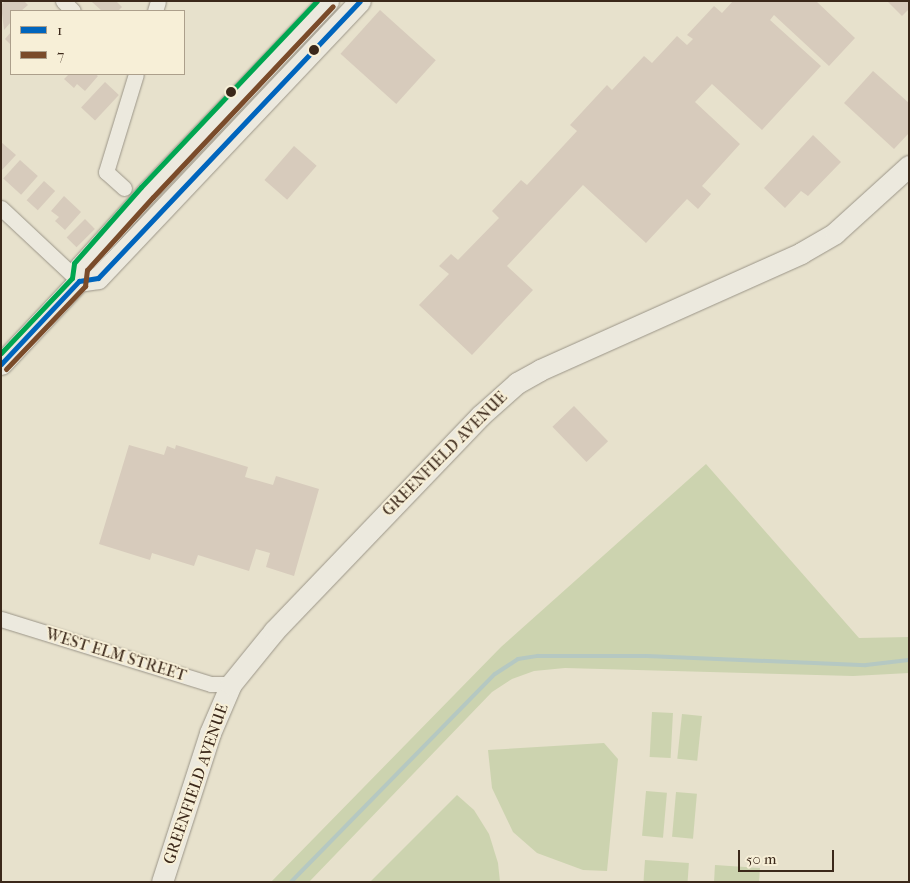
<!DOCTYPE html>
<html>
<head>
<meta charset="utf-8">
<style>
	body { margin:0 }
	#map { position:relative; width:910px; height:883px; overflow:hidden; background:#e7e1cc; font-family:"IM FELL French Canon",serif }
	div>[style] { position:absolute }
	.green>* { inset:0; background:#ccd3af; transform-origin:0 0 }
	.stream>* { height:4px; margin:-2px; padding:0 2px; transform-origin:2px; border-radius:2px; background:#b5c8c2 }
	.building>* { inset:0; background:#d7cbbc; transform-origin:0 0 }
	.roads { filter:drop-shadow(0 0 1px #9b9588) drop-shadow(0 0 1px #9b9588) }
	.street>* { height:15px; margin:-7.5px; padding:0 7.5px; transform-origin:7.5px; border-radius:7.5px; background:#ece9de }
	.secondary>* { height:21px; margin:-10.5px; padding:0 10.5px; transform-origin:10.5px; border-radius:10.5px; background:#ece9de }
	.bus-1>* { height:5px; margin:-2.5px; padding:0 2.5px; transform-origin:2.5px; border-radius:2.5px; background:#0065bd }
	.bus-2>* { height:5px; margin:-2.5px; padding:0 2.5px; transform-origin:2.5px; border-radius:2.5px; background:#7a4b2a }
	.bus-3>* { height:5px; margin:-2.5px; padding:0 2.5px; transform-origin:2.5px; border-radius:2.5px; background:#00a651 }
	.dots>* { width:14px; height:14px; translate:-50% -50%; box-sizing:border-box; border:2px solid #f7efd7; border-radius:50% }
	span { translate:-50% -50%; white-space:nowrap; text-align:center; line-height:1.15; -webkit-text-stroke:4px #f7efd7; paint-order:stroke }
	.street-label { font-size:16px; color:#3b281a }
	.frame { position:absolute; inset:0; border:2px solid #3b281a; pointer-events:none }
	.legend { position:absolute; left:10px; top:10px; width:175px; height:65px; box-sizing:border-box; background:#f7efd7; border:1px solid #ac9f8b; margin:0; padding:6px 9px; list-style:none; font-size:15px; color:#3b281a }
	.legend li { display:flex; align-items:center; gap:10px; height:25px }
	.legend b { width:25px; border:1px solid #ac9f8b }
	.scale { position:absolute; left:738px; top:850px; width:96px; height:22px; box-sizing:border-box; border:2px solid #3b281a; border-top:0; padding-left:6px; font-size:15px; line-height:18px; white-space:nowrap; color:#3b281a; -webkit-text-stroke:4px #f7efd7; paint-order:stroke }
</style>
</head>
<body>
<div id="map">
	<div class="green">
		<div style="clip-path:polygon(706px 464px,859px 638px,909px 637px,909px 673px,853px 676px,565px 668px,534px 671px,512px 679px,492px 692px,309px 882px,271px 882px,501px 647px)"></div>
		<div style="left:652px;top:712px;width:21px;height:45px;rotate:3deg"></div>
		<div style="left:682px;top:714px;width:20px;height:45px;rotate:6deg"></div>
		<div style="clip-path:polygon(604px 743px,618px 759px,607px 871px,583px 870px,537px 853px,513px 832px,492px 788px,488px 750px)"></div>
		<div style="left:646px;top:791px;width:21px;height:45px;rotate:5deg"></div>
		<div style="left:676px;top:792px;width:21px;height:45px;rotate:5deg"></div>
		<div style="clip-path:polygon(457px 795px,474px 810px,489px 834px,498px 863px,500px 882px,370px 882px)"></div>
		<div style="left:645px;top:860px;width:44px;height:21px;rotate:4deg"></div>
		<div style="clip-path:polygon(715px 865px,760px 868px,759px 882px,714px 882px)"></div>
	</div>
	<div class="stream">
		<div style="left:291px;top:882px;width:291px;rotate:-45.6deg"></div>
		<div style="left:495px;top:674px;width:27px;rotate:-33deg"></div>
		<div style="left:518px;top:659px;width:20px;rotate:-9deg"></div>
		<div style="left:538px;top:656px;width:109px"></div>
		<div style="left:647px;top:656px;width:219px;rotate:2.4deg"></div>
		<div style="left:866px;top:665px;width:43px;rotate:-6.6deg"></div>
	</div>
	<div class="building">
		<div style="clip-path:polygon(5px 1px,24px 1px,28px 5px,21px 11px,11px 11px,11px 22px,4px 30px,1px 5px)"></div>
		<div style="clip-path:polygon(116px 1px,122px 7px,118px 11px,102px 11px,92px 2px)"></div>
		<div style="clip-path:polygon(733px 1px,816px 1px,855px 38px,829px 66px,774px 15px,770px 20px,821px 66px,762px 130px,712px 84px,695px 102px,740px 144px,702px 186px,711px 194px,698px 209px,687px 199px,646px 243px,583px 185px,507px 266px,533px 290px,472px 355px,419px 305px,449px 274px,439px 266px,451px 254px,458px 260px,499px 218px,492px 211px,521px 180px,527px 185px,577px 131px,570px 125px,607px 85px,612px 90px,644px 56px,652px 63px,677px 36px,687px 45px,693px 39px,687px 35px,714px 6px,722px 13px)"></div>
		<div style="clip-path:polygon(887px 1px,909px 1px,909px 9px,902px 16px)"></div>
		<div style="left:380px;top:10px;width:75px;height:59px;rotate:42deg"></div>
		<div style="clip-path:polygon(11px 32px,11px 45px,5px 39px)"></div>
		<div style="clip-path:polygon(873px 71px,909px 103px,909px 133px,894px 149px,844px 103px)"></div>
		<div style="clip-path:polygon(69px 74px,95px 74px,98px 76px,85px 91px,77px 84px,74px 88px,64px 79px)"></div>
		<div style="left:105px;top:82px;width:19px;height:35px;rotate:43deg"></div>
		<div style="clip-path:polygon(813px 135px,841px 162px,808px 196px,801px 191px,785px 208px,764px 188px)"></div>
		<div style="clip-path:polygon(1px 142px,16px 155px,1px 171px)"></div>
		<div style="left:294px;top:146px;width:30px;height:45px;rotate:41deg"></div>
		<div style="left:20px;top:160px;width:24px;height:25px;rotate:42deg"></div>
		<div style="left:44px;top:181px;width:15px;height:26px;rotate:42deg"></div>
		<div style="clip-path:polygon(64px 196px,81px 212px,65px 230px,55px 221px,59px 217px,51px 211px)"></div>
		<div style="left:85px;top:219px;width:14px;height:26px;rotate:45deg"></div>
		<div style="left:574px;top:406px;width:49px;height:30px;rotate:46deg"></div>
		<div style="clip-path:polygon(129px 445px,164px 455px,167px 446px,175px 449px,176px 445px,248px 467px,245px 477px,273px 485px,276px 476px,319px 489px,294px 576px,266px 567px,270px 553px,256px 549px,249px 571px,198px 555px,194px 566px,152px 553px,150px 560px,99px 544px)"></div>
	</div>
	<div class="roads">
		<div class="street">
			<div style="left:63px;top:1px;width:14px;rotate:45deg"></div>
			<div style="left:155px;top:11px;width:10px;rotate:-73deg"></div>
			<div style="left:124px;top:188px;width:24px;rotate:-138deg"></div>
			<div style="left:106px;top:172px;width:102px;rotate:-73deg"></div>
			<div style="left:1px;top:208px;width:107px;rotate:43.1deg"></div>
			<div style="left:1px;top:619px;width:220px;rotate:17.2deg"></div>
			<div style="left:211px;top:684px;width:20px"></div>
		</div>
		<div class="secondary">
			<div style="left:79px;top:281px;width:19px;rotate:-9deg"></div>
			<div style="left:98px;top:278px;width:381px;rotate:-46.6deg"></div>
			<div style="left:1px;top:364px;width:114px;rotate:-46.8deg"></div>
			<div style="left:79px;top:281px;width:14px;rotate:-86deg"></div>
			<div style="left:80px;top:267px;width:101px;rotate:-48.2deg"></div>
			<div style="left:147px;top:192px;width:263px;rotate:-46.5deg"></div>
			<div style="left:162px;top:882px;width:157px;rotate:-72.1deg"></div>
			<div style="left:210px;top:733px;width:53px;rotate:-66.8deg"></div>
			<div style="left:231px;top:684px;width:68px;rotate:-50.9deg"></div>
			<div style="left:274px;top:631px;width:298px;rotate:-46.2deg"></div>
			<div style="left:480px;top:416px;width:50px;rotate:-41.7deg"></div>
			<div style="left:517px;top:383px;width:26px;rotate:-29deg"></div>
			<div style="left:540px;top:370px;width:286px;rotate:-24.1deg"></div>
			<div style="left:801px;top:253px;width:39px;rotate:-30deg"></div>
			<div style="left:835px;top:233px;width:100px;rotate:-42.2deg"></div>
		</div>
	</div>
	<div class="bus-1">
		<div style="left:1px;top:364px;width:114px;rotate:-46.8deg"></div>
		<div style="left:79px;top:281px;width:19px;rotate:-9deg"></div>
		<div style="left:98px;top:278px;width:381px;rotate:-46.6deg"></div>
	</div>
	<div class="bus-2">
		<div style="left:6px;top:369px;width:115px;rotate:-46.4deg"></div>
		<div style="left:85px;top:286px;width:16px;rotate:-83deg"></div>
		<div style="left:87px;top:270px;width:98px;rotate:-47.9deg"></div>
		<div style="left:153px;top:197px;width:262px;rotate:-46.7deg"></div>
	</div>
	<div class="bus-3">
		<div style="left:1px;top:353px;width:103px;rotate:-46.6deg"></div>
		<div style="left:72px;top:278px;width:15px;rotate:-82deg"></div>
		<div style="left:74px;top:263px;width:101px;rotate:-48.6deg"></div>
		<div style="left:141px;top:187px;width:256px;rotate:-46.6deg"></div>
	</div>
	<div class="dots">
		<div style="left:314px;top:50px;background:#3b281a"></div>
		<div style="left:231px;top:92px;background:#3b281a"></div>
	</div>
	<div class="street-label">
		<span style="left:445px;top:454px;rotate:-45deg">GREENFIELD AVENUE</span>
		<span style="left:116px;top:655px;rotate:17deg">WEST ELM STREET</span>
		<span style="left:196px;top:784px;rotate:-71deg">GREENFIELD AVENUE</span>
	</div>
	<div class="frame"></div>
	<ul class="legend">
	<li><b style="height:6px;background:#0065bd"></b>1</li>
	<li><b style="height:6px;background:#7a4b2a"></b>7</li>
	</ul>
	<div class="scale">50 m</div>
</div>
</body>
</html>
